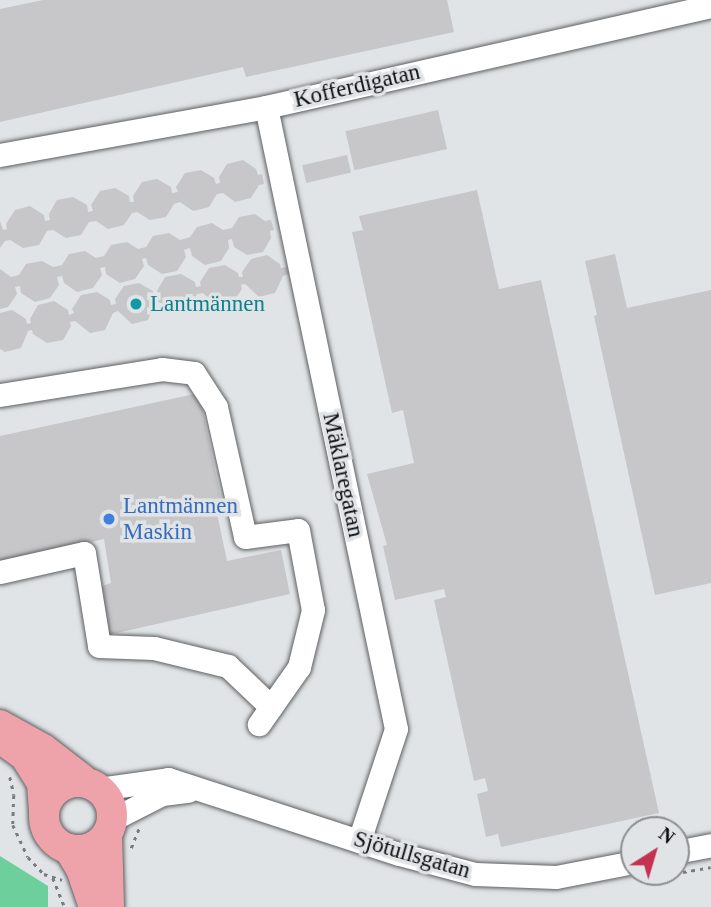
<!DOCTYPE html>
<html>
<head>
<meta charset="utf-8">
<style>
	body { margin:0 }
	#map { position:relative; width:711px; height:907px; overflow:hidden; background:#e1e4e6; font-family:"Times New Roman",serif }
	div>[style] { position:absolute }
	.green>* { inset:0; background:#6dd09c }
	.building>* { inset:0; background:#c7c6c9; transform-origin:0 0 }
	.path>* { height:2.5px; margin-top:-1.25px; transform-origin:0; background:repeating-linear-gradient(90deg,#797b7c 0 3.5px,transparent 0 8.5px) }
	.roads { filter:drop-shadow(0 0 2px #5e6062) drop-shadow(0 0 2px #5e6062) }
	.minor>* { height:23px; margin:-11.5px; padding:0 11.5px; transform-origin:11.5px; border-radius:11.5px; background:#fff }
	.major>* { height:30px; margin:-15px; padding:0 15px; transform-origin:15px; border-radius:15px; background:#eea2aa }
	.major>.ring { margin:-15px; padding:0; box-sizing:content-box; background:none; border:30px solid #eea2aa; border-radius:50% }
	.dots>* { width:19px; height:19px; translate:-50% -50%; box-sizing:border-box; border:4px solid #e1e4e6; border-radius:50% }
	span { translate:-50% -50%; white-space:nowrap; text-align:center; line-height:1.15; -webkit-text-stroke:7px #e1e4e6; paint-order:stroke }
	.street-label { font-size:23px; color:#0c0d0e }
	.culture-label { font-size:23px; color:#0d838f }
	.left { translate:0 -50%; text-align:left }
	.shop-label { font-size:23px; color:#366cbe }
	.north { position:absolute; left:620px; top:816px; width:70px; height:70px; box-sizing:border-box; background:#e1e4e6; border:2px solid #8c8e90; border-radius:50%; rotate:37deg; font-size:19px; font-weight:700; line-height:28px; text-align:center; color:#0c0d0e }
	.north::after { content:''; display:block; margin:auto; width:24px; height:32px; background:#c3334f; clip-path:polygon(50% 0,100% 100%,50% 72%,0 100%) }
</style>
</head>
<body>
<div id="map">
	<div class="green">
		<div style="clip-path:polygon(0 856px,48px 886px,48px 907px,0 907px)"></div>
	</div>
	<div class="building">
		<div style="clip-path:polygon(43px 0,447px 0,454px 32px,246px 77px,243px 67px,0 122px,0 9px)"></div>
		<div style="left:438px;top:110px;width:40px;height:95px;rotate:77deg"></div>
		<div style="left:347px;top:155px;width:18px;height:46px;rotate:77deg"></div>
		<div style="clip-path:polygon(243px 160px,256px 169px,258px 175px,262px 174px,264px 184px,259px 185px,251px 198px,235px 202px,223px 193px,217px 194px,209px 207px,193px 211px,180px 202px,174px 204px,166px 217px,150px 220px,137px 212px,132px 213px,124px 225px,108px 229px,96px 221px,89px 222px,81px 235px,66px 238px,53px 230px,47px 231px,39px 245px,23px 248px,10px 240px,5px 241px,0 248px,0 221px,3px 230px,7px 229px,6px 224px,15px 210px,30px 206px,44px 215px,45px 221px,50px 220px,49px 214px,57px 200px,73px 197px,87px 205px,88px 212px,93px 211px,91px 205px,100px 191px,115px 188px,129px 196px,130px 202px,134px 202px,133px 196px,142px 182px,157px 179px,171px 187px,172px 193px,178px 192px,176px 187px,185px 173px,201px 170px,214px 178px,216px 184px,220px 183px,219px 177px,227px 164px)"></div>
		<div style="clip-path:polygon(477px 190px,499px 289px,541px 280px,659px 813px,501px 847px,498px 834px,486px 837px,477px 794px,488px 791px,485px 778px,474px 781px,434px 600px,446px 597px,444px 589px,395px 600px,383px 546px,387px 545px,367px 474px,414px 463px,403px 410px,392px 413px,352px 232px,363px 230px,359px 216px)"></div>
		<div style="clip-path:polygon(255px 214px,265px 221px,271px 220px,274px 230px,270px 231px,271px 238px,263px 252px,247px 255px,234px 247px,232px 239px,228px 240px,229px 248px,221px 261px,205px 265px,192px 256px,190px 248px,184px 250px,186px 257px,177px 271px,162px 274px,148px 265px,146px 258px,142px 259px,144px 266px,135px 279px,120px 283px,106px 274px,105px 267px,100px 268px,102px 275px,93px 288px,77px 292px,64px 283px,62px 276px,57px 277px,59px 285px,50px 298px,35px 302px,21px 293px,20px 286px,15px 287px,17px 294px,8px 307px,0 309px,0 269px,11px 277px,19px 275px,26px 264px,42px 261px,53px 267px,62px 265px,69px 254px,85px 251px,96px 258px,104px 256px,111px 245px,127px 242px,138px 249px,146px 247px,153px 236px,169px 233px,180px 240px,190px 237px,197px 227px,212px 223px,223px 230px,232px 228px,239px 217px)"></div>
		<div style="clip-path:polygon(615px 254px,627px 308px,711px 290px,711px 583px,655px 595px,594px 316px,597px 315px,585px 261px)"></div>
		<div style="clip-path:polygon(267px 255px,280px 264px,281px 268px,287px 267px,289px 274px,283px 276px,275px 293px,259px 297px,245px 284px,241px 285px,242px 289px,233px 302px,217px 306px,203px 293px,197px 294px,189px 312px,174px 315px,159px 302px,155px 303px,148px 320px,132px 324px,118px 311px,113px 313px,105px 330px,90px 333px,75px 321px,70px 322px,71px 326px,63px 340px,47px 343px,33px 334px,32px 330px,28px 331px,21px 348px,5px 352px,0 349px,0 313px,12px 310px,26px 319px,27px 324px,31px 323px,30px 319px,38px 305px,54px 301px,68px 310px,69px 315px,74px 313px,72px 309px,81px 295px,97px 292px,110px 300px,111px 305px,116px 304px,115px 299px,124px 286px,139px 283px,153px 291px,154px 296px,158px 295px,157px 291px,165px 277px,181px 274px,195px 282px,196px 287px,201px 286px,200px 282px,209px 268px,225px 265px,238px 273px,239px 277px,243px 277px,242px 272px,251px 259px)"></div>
		<div style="clip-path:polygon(199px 393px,221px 498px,214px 499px,227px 561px,281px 550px,290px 594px,103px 636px,93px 589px,111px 583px,104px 539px,0 563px,0 436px)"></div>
	</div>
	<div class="path">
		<div style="left:10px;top:777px;width:18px;rotate:77deg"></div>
		<div style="left:14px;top:795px;width:30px;rotate:92deg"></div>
		<div style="left:13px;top:825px;width:35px;rotate:65deg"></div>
		<div style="left:28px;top:857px;width:23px;rotate:47deg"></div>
		<div style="left:44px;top:874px;width:19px;rotate:18deg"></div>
		<div style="left:131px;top:848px;width:22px;rotate:-68deg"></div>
		<div style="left:683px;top:872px;width:28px;rotate:-10deg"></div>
		<div style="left:53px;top:878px;width:31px;rotate:68deg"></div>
	</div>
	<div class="roads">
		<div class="minor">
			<div style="left:266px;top:107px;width:635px;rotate:78.19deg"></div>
			<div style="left:396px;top:729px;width:118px;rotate:108.3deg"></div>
			<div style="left:0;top:155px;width:270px;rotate:-10.2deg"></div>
			<div style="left:266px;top:107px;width:456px;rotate:-12.8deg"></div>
			<div style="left:0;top:395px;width:164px;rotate:-9.1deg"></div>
			<div style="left:162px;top:369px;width:32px;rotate:7deg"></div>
			<div style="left:194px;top:373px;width:40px;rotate:57.1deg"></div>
			<div style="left:216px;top:407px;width:133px;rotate:77.4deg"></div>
			<div style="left:245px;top:537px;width:53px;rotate:-7.5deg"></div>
			<div style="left:298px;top:530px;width:81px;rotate:79.4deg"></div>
			<div style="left:313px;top:610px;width:59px;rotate:103.8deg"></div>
			<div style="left:299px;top:667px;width:70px;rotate:125.1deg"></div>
			<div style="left:0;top:572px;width:86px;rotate:-12.7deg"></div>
			<div style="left:84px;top:553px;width:94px;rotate:80.8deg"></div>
			<div style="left:99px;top:646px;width:55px;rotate:2.1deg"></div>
			<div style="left:154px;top:648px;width:76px;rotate:13.7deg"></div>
			<div style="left:228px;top:666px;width:59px;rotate:43.6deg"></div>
			<div style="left:99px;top:789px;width:70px;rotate:-8.2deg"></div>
			<div style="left:168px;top:779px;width:243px;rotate:18deg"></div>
			<div style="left:399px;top:854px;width:79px;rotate:14.7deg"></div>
			<div style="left:475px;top:874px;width:81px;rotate:2.1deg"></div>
			<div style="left:556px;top:877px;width:79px;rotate:-10.9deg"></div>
			<div style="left:113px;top:819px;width:55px;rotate:-27deg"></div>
			<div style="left:162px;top:794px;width:26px;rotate:-7deg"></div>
			<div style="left:676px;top:852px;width:36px;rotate:-11deg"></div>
		</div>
		<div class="major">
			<div style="left:0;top:725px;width:49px;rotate:29.2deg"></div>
			<div style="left:43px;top:749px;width:49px;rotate:37.6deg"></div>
			<div style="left:3px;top:740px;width:27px;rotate:36deg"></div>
			<div style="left:25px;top:756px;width:32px;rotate:58deg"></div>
			<div style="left:42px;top:783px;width:29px;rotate:86deg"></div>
			<div class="ring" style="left:44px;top:782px;width:38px;height:38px"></div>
			<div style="left:107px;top:834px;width:73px;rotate:88.4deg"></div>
			<div style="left:69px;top:849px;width:23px;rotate:59deg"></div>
			<div style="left:81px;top:869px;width:40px;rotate:71.1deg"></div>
		</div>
	</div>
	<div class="dots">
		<div style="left:136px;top:304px;background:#0f9aa8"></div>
		<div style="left:109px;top:519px;background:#3f7fe0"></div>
	</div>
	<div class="street-label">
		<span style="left:357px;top:86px;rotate:-13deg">Kofferdigatan</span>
		<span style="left:343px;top:475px;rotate:78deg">Mäklaregatan</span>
		<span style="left:412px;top:855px;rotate:16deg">Sjötullsgatan</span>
	</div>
	<div class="culture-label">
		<span class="left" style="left:150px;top:304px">Lantmännen</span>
	</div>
	<div class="shop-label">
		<span class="left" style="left:123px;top:519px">Lantmännen<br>Maskin</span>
	</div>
	<div class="north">N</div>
</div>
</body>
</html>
